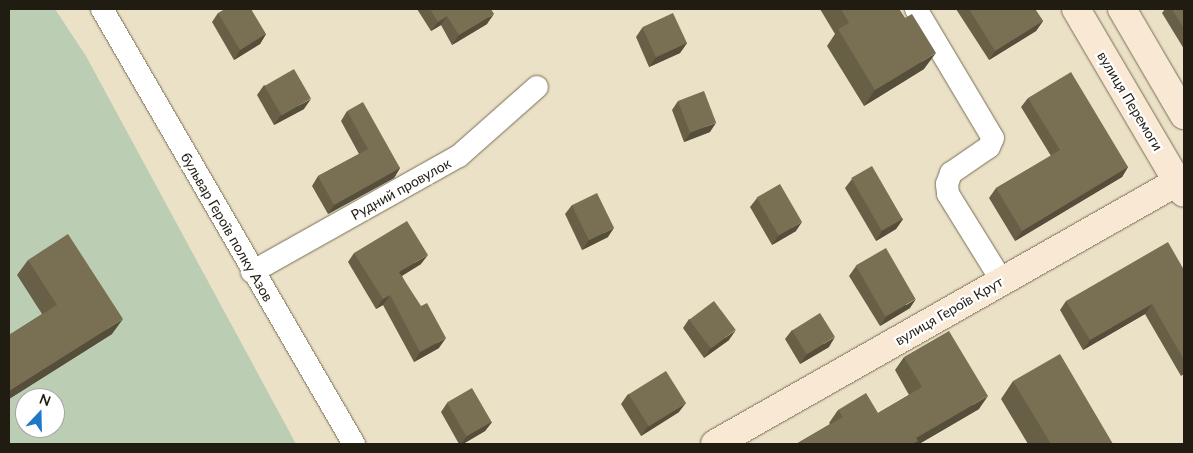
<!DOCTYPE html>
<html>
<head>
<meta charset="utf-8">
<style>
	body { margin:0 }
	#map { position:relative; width:1193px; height:453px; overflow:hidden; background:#ebe1c7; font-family:Lato,sans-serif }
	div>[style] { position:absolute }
	.green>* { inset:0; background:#bbceb4 }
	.roads { filter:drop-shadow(0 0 1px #786f57) drop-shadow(0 0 1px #786f57) }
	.street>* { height:22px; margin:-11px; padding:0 11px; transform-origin:11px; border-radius:11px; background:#fff }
	.secondary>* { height:28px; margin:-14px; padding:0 14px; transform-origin:14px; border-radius:14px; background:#f8e8d4 }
	.wall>* { inset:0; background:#685f47 }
	.shaded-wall>* { inset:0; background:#554e3a }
	.building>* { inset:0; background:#796f53; transform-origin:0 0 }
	span { translate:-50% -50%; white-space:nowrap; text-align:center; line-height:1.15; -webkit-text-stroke:4.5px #fff; paint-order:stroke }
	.street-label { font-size:14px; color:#201c12 }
	.frame { position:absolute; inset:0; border:10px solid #201c12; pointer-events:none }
	.north { position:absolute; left:15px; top:388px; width:50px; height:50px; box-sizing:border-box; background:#fff; border:1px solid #a6a4a0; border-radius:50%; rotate:21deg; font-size:14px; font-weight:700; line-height:20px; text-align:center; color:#201c12 }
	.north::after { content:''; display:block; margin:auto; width:18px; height:22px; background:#1e78c5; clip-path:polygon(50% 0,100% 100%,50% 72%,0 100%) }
</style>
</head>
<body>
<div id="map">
	<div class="green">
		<div style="clip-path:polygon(evenodd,9px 9px,55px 9px,86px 56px,296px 444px,9px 444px,9px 9px,25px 398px,55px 398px,55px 428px,25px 428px,25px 398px)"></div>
	</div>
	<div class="roads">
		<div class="street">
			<div style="left:102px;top:9px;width:503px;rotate:59.92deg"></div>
			<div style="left:916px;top:9px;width:150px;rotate:59.2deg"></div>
			<div style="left:993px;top:138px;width:10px;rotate:114deg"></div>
			<div style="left:989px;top:147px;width:46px;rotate:145.6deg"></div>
			<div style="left:951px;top:173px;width:12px;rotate:110deg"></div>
			<div style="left:947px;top:184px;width:10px;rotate:84deg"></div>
			<div style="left:948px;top:194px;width:102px;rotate:58.2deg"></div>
			<div style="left:252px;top:272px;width:237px;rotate:-29.3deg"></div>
			<div style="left:459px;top:156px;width:104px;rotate:-41.5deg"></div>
		</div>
		<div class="secondary">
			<div style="left:1076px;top:9px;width:213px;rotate:59.6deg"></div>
			<div style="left:1122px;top:9px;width:123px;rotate:59.7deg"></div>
			<div style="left:715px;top:444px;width:539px;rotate:-29.56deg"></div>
		</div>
	</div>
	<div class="wall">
		<div style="clip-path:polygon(417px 9px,491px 9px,487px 24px,452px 45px,441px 25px,431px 31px)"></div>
		<div style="clip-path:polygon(820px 9px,899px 9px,905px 18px,924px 69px,864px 106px,827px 46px,835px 34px)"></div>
		<div style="clip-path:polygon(956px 9px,1035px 9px,1043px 21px,1036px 31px,989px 60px)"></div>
		<div style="clip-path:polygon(1165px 9px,1184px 9px,1184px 49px,1162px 13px)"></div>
		<div style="clip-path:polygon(218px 13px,266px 34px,260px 44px,234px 60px,212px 22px)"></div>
		<div style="clip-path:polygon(642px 28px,687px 43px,680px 53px,649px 67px,636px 37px)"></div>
		<div style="clip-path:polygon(264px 85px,304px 109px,274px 125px,257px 95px)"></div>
		<div style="clip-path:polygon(1028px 98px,1128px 167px,1122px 177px,1015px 241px,989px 198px,996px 188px,1051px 156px,1021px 107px)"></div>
		<div style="clip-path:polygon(678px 101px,710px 132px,684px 142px,672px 110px)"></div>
		<div style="clip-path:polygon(347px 111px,400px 168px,394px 178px,328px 214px,312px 186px,318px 176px,359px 154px,341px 121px)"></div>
		<div style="clip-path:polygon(852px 179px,903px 219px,896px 229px,876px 241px,845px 188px)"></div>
		<div style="clip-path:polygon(757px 198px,796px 231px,772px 245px,750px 207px)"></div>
		<div style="clip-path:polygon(572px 205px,608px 237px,582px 250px,565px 214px)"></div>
		<div style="clip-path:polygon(354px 253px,421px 264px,402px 276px,439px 348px,414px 362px,383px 305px,376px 309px,348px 262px)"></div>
		<div style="clip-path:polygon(28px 260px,112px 334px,9px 399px,9px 335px,42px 314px,17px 275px)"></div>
		<div style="clip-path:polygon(856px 266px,910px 308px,880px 326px,849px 276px)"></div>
		<div style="clip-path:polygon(1184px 270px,1184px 374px,1181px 376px,1145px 314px,1083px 350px,1060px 310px,1066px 301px)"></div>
		<div style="clip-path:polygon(689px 319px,729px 340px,704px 358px,683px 328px)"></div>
		<div style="clip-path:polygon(792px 330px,829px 347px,800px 364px,785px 339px)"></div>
		<div style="clip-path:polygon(904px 357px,979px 409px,919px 444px,796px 444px,830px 424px,829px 423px,838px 410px,878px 413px,909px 395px,895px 370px)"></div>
		<div style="clip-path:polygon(1013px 381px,1113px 444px,1028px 444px,1001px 399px)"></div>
		<div style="clip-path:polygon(628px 394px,679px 412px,641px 436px,621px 404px)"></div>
		<div style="clip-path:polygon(447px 403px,492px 422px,485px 431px,463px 444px,459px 444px,441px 412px)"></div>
	</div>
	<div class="shaded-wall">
		<div style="clip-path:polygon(494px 14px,487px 24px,452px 45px,459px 35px)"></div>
		<div style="clip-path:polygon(447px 16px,441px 25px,431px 31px,438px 22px)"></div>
		<div style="clip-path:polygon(1043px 21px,1036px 31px,989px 60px,995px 51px)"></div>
		<div style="clip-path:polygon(266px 34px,260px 44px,234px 60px,240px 50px)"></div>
		<div style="clip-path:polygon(687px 43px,680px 53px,649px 67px,656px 57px)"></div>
		<div style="clip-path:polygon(936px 53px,924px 69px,864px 106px,875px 90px)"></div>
		<div style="clip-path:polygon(311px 99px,304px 109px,274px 125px,281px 115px)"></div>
		<div style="clip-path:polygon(716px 123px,710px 132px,684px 142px,691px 132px)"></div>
		<div style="clip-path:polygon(1128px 167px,1122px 177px,1015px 241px,1022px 231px)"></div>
		<div style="clip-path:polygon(400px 168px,394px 178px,328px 214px,334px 205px)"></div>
		<div style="clip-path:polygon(903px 219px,896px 229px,876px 241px,882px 231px)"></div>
		<div style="clip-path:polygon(802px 222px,796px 231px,772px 245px,779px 235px)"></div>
		<div style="clip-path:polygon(614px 228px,608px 237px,582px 250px,589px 240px)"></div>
		<div style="clip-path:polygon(428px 255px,421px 264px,393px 281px,399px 272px)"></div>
		<div style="clip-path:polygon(390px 295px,383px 305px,376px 309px,383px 299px)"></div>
		<div style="clip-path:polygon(916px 299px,910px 308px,880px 326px,886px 317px)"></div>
		<div style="clip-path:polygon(1152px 304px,1145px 314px,1083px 350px,1090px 340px)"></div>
		<div style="clip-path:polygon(123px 319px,112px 334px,9px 399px,9px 391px)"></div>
		<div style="clip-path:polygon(736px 330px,729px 340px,704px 358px,711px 348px)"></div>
		<div style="clip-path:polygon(835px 337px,829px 347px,800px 364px,807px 354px)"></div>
		<div style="clip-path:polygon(446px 338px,439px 348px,414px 362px,420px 352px)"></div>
		<div style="clip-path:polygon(988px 396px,979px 409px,919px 444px,912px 444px,916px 438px)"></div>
		<div style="clip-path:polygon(686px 403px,679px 412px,641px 436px,648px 426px)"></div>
		<div style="clip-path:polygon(492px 422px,485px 431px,463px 444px,461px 444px,467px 436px)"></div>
	</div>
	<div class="building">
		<div style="clip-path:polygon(225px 9px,251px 9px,266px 34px,240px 50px,218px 13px)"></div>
		<div style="clip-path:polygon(430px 9px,491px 9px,494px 14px,459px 35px,447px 16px,438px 22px)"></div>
		<div style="clip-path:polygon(841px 9px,899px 9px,905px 18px,912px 14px,936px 53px,875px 90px,838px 29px,849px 23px)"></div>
		<div style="clip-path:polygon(969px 9px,1035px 9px,1043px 21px,995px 51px)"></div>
		<div style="clip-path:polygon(1172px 9px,1184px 9px,1184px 29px)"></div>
		<div style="left:673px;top:13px;width:33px;height:34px;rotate:65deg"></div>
		<div style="left:294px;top:69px;width:34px;height:34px;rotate:60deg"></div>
		<div style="clip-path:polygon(1071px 72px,1128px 167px,1022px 231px,996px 188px,1060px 150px,1028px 98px)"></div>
		<div style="left:704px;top:91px;width:34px;height:28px;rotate:69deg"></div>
		<div style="clip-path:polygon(363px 102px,400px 168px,334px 205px,318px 176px,368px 149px,347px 111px)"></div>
		<div style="left:872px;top:166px;width:61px;height:24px;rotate:60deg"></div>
		<div style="left:780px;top:184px;width:44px;height:27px;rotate:60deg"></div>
		<div style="left:597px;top:193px;width:39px;height:28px;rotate:64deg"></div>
		<div style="clip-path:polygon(407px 221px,428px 255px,399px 272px,421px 306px,427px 303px,446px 338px,420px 352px,390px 295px,383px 299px,354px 253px)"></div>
		<div style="clip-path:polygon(68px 234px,123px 319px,9px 391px,9px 335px,57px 305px,28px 260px)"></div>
		<div style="clip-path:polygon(1168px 242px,1184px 270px,1184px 360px,1152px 304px,1090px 340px,1066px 301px)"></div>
		<div style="left:886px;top:248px;width:59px;height:35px;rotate:60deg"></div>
		<div style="left:714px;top:301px;width:36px;height:31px;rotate:53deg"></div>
		<div style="left:820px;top:313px;width:28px;height:33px;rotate:58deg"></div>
		<div style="clip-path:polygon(949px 331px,988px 396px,916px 438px,918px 441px,912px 444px,796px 444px,843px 417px,838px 410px,866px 393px,878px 413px,922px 387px,904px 357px)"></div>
		<div style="clip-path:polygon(1060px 354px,1113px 444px,1051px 444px,1013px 381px)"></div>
		<div style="left:666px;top:371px;width:38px;height:44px;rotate:58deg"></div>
		<div style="left:472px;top:388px;width:39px;height:29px;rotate:60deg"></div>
	</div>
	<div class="street-label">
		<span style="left:1130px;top:101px;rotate:59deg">вулиця Перемоги</span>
		<span style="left:401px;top:189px;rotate:-29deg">Рудний провулок</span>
		<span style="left:227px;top:227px;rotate:60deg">бульвар Героїв полку Азов</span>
		<span style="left:949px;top:311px;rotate:-30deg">вулиця Героїв Крут</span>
	</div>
	<div class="frame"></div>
	<div class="north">N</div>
</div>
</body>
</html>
